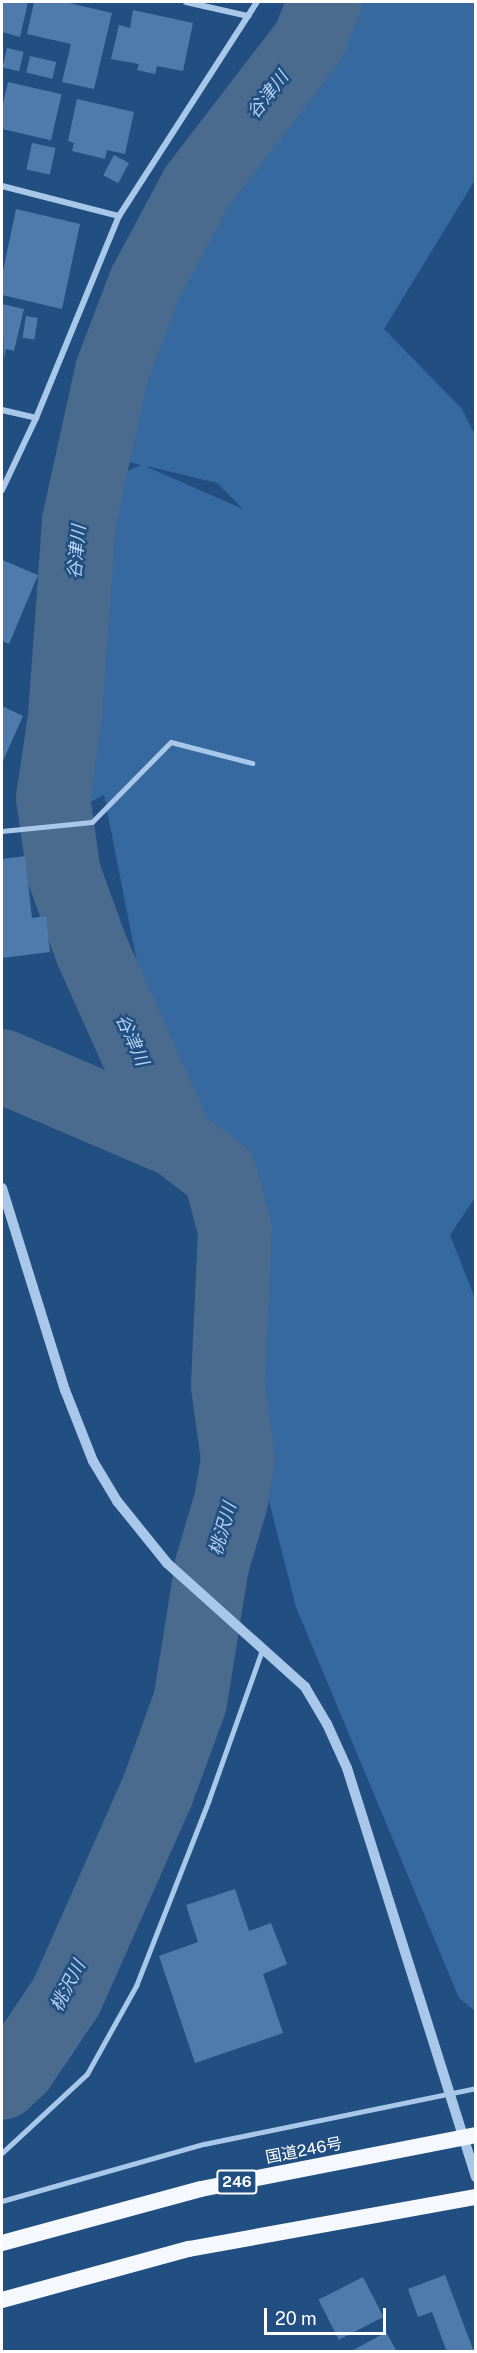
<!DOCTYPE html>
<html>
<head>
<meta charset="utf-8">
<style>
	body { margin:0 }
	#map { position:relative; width:477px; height:2353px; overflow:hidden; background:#224f82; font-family:"Public Sans","Noto Sans JP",sans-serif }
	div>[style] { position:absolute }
	.green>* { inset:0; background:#3669a0 }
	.river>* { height:74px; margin:-37px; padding:0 37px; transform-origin:37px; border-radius:37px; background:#4a6a8e }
	.building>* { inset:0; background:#4f7bac; transform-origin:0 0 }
	.service>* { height:4.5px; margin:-2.25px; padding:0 2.25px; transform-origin:2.25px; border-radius:2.25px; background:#a9c7e8 }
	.minor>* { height:6px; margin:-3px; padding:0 3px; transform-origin:3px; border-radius:3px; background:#a9c7e8 }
	.tertiary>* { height:10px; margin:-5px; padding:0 5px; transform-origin:5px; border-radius:5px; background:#a9c7e8 }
	.trunk>* { height:16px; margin:-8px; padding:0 8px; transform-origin:8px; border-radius:8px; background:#f5f9fe }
	.trunk-bridge>* { height:16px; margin:-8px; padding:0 8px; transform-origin:8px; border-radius:8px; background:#f5f9fe }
	span { translate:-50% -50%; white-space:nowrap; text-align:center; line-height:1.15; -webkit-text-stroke:5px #224f82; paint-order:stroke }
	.shield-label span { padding:2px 4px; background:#224f82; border:2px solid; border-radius:4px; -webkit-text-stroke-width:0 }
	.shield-label { font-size:15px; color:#fff; font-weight:700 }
	.street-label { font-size:16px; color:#fff }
	.water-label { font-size:18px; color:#b5d1ef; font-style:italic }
	.frame { position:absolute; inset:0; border:3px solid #fff; pointer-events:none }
	.scale { position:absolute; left:264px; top:2308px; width:122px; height:27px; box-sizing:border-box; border:3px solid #fff; border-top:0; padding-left:8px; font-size:18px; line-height:21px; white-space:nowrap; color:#fff; -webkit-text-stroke:4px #224f82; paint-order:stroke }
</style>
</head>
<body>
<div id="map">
	<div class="green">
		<div style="clip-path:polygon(evenodd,349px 2px,475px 2px,475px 180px,384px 329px,462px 409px,475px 435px,476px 1196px,450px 1235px,476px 1301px,475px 2011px,459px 1998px,296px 1607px,230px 1348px,261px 1220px,158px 1069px,104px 795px,86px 804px,94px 637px,116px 476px,141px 465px,129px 462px,124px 416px,155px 267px,274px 98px,349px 2px,147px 466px,217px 483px,243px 509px,147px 467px,147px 466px)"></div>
	</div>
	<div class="river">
		<div style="left:2px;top:1066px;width:190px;rotate:23.2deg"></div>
		<div style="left:177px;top:1141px;width:54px;rotate:37.5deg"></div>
		<div style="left:220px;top:1174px;width:58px;rotate:75deg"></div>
		<div style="left:235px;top:1230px;width:156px;rotate:92.6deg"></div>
		<div style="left:228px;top:1386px;width:74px;rotate:82.2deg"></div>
		<div style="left:238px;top:1459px;width:43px;rotate:99.5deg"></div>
		<div style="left:231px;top:1501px;width:67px;rotate:106.5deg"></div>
		<div style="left:212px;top:1565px;width:139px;rotate:99.1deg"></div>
		<div style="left:190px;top:1702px;width:96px;rotate:110.1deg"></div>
		<div style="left:157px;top:1792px;width:224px;rotate:113.9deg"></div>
		<div style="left:66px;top:1997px;width:84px;rotate:123.9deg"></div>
		<div style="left:19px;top:2067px;width:23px;rotate:137deg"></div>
		<div style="left:177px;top:1141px;width:208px;rotate:-114.1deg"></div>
		<div style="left:92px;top:951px;width:82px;rotate:-110deg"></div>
		<div style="left:64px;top:874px;width:77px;rotate:-98.2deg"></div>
		<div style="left:53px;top:798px;width:82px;rotate:-81.6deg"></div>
		<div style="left:65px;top:717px;width:196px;rotate:-85.9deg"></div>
		<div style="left:79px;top:521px;width:154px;rotate:-77.6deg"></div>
		<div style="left:112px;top:371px;width:93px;rotate:-69.2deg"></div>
		<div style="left:145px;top:284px;width:110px;rotate:-61.8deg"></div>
		<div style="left:197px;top:187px;width:184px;rotate:-52.5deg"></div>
		<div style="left:309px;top:41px;width:42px;rotate:-67.7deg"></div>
	</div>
	<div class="building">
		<div style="clip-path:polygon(2px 2px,28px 2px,20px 37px,2px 32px)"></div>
		<div style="clip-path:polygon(34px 2px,65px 2px,112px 13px,94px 89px,62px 82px,71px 44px,27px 34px)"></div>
		<div style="clip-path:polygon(133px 10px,193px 23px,183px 71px,157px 66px,155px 74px,137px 70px,139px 64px,111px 59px,119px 25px,130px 28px)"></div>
		<div style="left:7px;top:48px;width:17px;height:20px;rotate:13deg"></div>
		<div style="left:30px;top:56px;width:27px;height:17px;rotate:13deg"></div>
		<div style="left:8px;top:82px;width:55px;height:47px;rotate:13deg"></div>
		<div style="clip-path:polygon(77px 99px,134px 112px,125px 154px,107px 150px,105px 159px,72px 151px,74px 143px,68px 141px)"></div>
		<div style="left:32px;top:143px;width:24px;height:27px;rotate:12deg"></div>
		<div style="left:114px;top:155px;width:17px;height:23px;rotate:28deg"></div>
		<div style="clip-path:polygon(16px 209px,80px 224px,62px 309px,2px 295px,2px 276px)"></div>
		<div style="clip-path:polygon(2px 304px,24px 309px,14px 351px,6px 349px,4px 360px)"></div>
		<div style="left:26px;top:316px;width:12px;height:22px;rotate:9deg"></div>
		<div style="clip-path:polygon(2px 560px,38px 575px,9px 644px,2px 641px)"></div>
		<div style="clip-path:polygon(2px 706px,23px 716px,2px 763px)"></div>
		<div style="clip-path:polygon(25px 856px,32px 918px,46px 916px,50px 952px,2px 958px,2px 859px)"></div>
		<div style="clip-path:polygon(235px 1889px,249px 1931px,271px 1923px,287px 1964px,263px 1974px,283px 2033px,195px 2063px,159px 1956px,198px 1942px,186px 1905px)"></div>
		<div style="clip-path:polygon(445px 2275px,474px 2352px,447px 2352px,432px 2312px,418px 2317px,408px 2289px)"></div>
		<div style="left:363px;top:2277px;width:45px;height:50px;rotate:63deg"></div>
		<div style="clip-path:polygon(386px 2332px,397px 2352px,350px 2352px)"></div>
	</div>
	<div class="service">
		<div style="left:2px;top:831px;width:90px;rotate:-5.7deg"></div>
		<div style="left:92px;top:822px;width:112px;rotate:-45.4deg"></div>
		<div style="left:171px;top:742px;width:84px;rotate:14.5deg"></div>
		<div style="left:2px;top:2153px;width:116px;rotate:-42.9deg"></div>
		<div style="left:87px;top:2074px;width:101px;rotate:-60.9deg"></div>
		<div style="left:136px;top:1986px;width:198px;rotate:-68.6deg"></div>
		<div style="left:208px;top:1802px;width:161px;rotate:-70.4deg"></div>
		<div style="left:2px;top:2201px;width:210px;rotate:-15.8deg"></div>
		<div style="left:204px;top:2144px;width:278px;rotate:-11.6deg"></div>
	</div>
	<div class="minor">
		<div style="left:186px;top:2px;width:64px;rotate:12.7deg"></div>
		<div style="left:2px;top:186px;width:121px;rotate:14.4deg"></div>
		<div style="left:2px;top:410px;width:35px;rotate:13deg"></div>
		<div style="left:2px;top:490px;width:80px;rotate:-64.7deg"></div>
		<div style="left:36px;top:418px;width:218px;rotate:-67.7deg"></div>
		<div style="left:119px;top:216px;width:255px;rotate:-57.2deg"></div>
	</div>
	<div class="tertiary">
		<div style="left:2px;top:1188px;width:212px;rotate:72.7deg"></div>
		<div style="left:65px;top:1390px;width:76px;rotate:68.5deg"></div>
		<div style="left:93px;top:1461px;width:47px;rotate:59deg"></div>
		<div style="left:117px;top:1501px;width:80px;rotate:51.1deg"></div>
		<div style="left:167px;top:1563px;width:186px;rotate:41.9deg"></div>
		<div style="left:305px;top:1687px;width:43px;rotate:59.3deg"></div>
		<div style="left:327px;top:1724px;width:48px;rotate:65.6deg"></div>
		<div style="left:347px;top:1768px;width:429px;rotate:72.5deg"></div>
	</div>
	<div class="trunk">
		<div style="left:2px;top:2300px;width:194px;rotate:-15.3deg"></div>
		<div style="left:189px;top:2249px;width:292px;rotate:-10.3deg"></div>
	</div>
	<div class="trunk-bridge">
		<div style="left:2px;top:2243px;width:206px;rotate:-15.2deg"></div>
		<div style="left:201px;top:2189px;width:280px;rotate:-11.1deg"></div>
	</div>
	<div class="shield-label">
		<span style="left:237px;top:2182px">246</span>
	</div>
	<div class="street-label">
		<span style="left:304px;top:2151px;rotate:-11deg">国道246号</span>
	</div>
	<div class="water-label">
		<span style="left:268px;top:95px;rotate:-52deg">谷津川</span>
		<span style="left:77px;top:552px;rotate:-85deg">谷津川</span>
		<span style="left:132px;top:1040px;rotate:66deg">谷津川</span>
		<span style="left:223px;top:1529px;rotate:-74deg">桃沢川</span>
		<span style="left:68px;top:1986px;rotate:-63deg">桃沢川</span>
	</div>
	<div class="frame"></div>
	<div class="scale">20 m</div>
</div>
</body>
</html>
